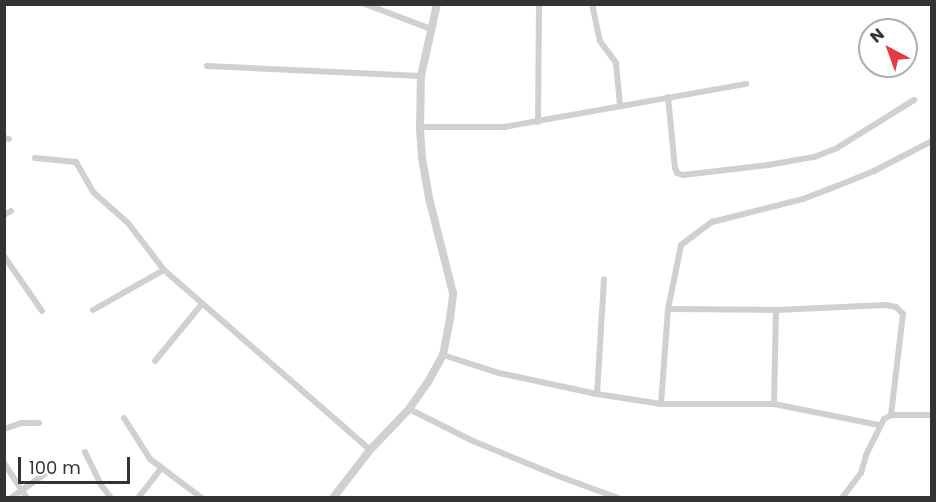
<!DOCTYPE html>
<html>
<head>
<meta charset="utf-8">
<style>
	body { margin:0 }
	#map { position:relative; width:936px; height:502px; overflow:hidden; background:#fff; font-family:Poppins,sans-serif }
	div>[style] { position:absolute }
	.minor>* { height:6px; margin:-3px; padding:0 3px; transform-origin:3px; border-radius:3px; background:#d0d0d0 }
	.tertiary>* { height:8px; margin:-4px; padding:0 4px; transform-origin:4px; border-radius:4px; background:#d0d0d0 }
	span { translate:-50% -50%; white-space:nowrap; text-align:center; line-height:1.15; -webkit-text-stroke:6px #fff; paint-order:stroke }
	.frame { position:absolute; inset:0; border:6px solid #333; pointer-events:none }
	.north { position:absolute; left:858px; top:18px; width:60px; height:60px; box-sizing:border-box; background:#fff; border:2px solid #adadad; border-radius:50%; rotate:319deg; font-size:16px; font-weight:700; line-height:24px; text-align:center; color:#333 }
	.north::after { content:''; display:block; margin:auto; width:21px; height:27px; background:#e63946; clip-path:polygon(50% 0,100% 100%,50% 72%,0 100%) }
	.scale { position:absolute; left:18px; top:457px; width:112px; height:27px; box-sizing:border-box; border:3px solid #333; border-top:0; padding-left:8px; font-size:18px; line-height:21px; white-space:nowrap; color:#333; -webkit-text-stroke:4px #fff; paint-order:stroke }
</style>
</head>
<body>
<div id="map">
	<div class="minor">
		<div style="left:365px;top:4px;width:71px;rotate:20.7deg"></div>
		<div style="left:592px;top:4px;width:38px;rotate:78deg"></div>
		<div style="left:600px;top:41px;width:27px;rotate:54deg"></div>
		<div style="left:616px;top:63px;width:42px;rotate:84.6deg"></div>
		<div style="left:207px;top:66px;width:214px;rotate:2.7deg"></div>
		<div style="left:668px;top:97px;width:71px;rotate:84.4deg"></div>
		<div style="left:675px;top:168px;width:5px;rotate:68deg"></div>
		<div style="left:677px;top:173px;width:6px;rotate:18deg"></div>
		<div style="left:683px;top:175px;width:86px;rotate:-6.7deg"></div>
		<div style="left:768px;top:165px;width:47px;rotate:-9.9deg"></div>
		<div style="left:814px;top:157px;width:25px;rotate:-21deg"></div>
		<div style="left:837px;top:148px;width:91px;rotate:-31.9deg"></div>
		<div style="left:538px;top:122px;width:118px;rotate:-89.5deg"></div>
		<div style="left:420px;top:127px;width:84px"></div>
		<div style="left:504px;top:127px;width:246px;rotate:-10.1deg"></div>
		<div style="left:4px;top:138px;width:5px;rotate:11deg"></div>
		<div style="left:35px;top:158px;width:41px;rotate:5.6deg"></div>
		<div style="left:76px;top:162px;width:34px;rotate:60deg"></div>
		<div style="left:93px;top:192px;width:47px;rotate:41.5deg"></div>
		<div style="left:128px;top:223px;width:59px;rotate:52.5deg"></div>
		<div style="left:164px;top:270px;width:274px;rotate:41.1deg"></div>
		<div style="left:4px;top:215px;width:8px;rotate:-30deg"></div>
		<div style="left:4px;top:256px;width:67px;rotate:55.4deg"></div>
		<div style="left:668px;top:309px;width:108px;rotate:0.5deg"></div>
		<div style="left:776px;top:310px;width:110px;rotate:-2.6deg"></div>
		<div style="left:886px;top:305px;width:10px;rotate:11deg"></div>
		<div style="left:896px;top:307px;width:10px;rotate:45deg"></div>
		<div style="left:903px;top:314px;width:102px;rotate:96.8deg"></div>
		<div style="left:93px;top:310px;width:81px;rotate:-29.4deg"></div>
		<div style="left:443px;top:355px;width:59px;rotate:17.8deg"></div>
		<div style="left:499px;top:373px;width:100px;rotate:12.1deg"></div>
		<div style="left:597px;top:394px;width:65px;rotate:8.9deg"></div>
		<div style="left:661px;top:404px;width:113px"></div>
		<div style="left:774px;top:404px;width:107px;rotate:11.3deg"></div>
		<div style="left:155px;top:361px;width:74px;rotate:-50.5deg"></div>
		<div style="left:597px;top:394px;width:115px;rotate:-86.5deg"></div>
		<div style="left:661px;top:404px;width:95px;rotate:-85.8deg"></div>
		<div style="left:668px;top:309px;width:65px;rotate:-78.5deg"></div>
		<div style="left:681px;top:245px;width:39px;rotate:-37deg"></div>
		<div style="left:712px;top:222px;width:94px;rotate:-14.2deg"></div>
		<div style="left:803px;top:199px;width:36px;rotate:-21deg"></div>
		<div style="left:837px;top:186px;width:40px;rotate:-22deg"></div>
		<div style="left:874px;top:171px;width:65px;rotate:-27.3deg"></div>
		<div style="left:774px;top:404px;width:94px;rotate:-88.8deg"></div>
		<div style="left:409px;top:409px;width:72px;rotate:26.6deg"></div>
		<div style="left:473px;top:441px;width:92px;rotate:22.4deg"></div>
		<div style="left:558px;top:476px;width:64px;rotate:20.1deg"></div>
		<div style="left:124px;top:418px;width:49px;rotate:57.6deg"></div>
		<div style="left:150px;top:459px;width:65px;rotate:36.9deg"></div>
		<div style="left:4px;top:429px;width:18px;rotate:-19deg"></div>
		<div style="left:21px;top:423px;width:18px"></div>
		<div style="left:85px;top:452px;width:37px;rotate:64deg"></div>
		<div style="left:101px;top:485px;width:16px;rotate:52deg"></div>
		<div style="left:4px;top:463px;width:42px;rotate:56.7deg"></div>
		<div style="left:11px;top:498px;width:43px;rotate:-35.5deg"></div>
		<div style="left:138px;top:498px;width:37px;rotate:-52deg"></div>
		<div style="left:842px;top:498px;width:31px;rotate:-53deg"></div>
		<div style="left:861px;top:473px;width:19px;rotate:-74deg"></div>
		<div style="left:866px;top:455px;width:40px;rotate:-63.4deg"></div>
		<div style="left:884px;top:419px;width:8px;rotate:-30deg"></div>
		<div style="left:891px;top:415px;width:41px"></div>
	</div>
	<div class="tertiary">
		<div style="left:333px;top:498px;width:61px;rotate:-52.4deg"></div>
		<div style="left:370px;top:450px;width:57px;rotate:-46.4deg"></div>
		<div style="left:409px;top:409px;width:33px;rotate:-55deg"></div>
		<div style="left:428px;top:382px;width:31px;rotate:-61deg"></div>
		<div style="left:443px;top:355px;width:37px;rotate:-79deg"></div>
		<div style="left:450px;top:319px;width:26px;rotate:-83deg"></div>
		<div style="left:453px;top:293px;width:98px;rotate:-104.2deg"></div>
		<div style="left:429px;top:198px;width:41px;rotate:-99.9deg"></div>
		<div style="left:422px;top:158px;width:31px;rotate:-94deg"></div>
		<div style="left:420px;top:127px;width:51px;rotate:-88.9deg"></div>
		<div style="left:421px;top:76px;width:74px;rotate:-77.5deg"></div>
	</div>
	<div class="frame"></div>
	<div class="north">N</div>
	<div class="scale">100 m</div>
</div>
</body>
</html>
